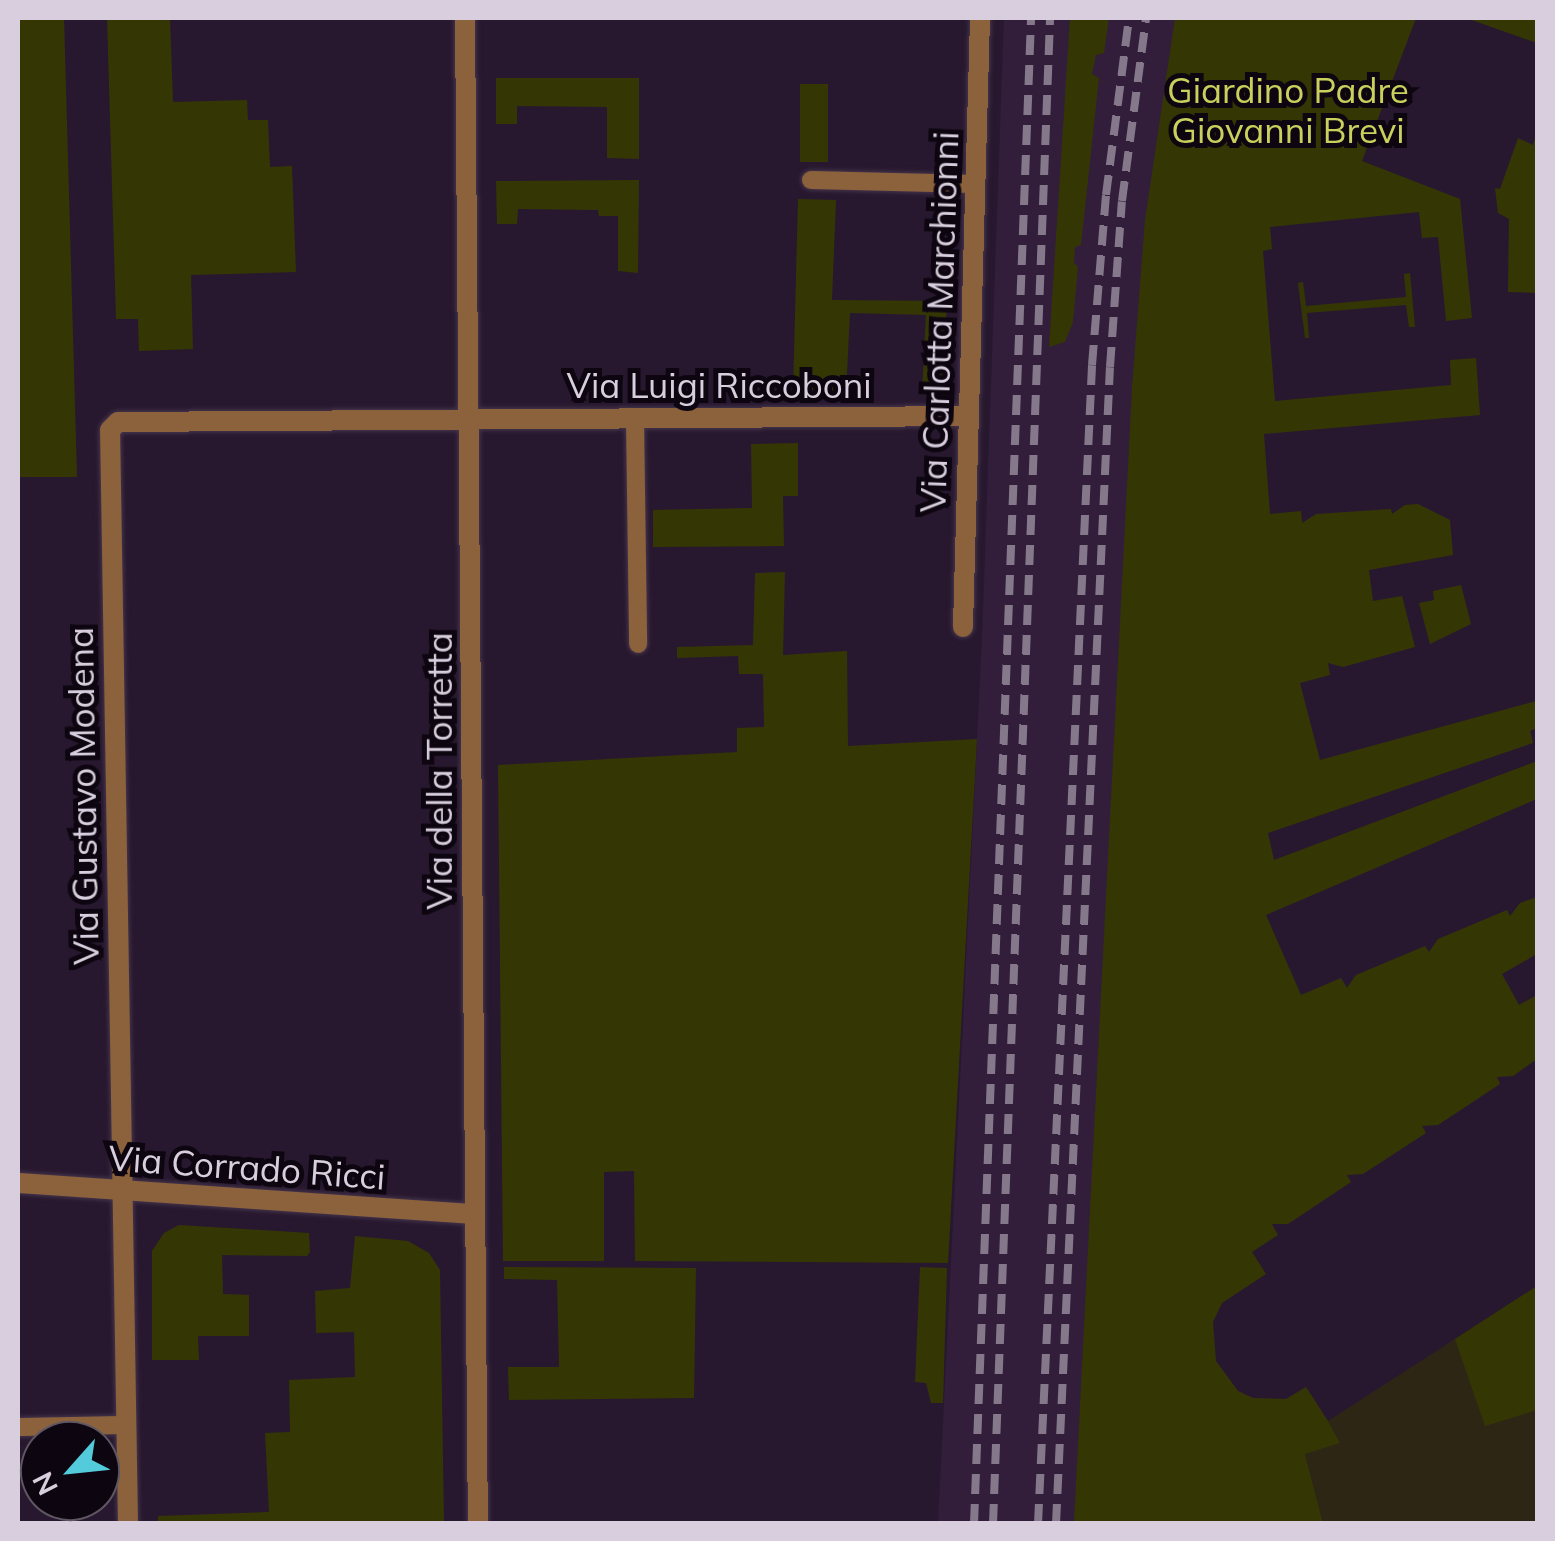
<!DOCTYPE html>
<html>
<head>
<meta charset="utf-8">
<style>
	body { margin:0 }
	#map { position:relative; width:1555px; height:1541px; overflow:hidden; background:#28182f; font-family:Mulish,sans-serif }
	div>[style] { position:absolute }
	.built>* { inset:0; background:#321e3b }
	.education>* { inset:0; background:#2d2615 }
	.green>* { inset:0; background:#343704; transform-origin:0 0 }
	.roads { filter:drop-shadow(0 0 2px #44354b) drop-shadow(0 0 2px #44354b) }
	.service>* { height:18px; margin:-9px; padding:0 9px; transform-origin:9px; border-radius:9px; background:#8c623c }
	.minor>* { height:20px; margin:-10px; padding:0 10px; transform-origin:10px; border-radius:10px; background:#8c623c }
	.rail>* { height:8px; margin-top:-4px; transform-origin:0; background:repeating-linear-gradient(90deg,#85788b 0 20px,transparent 0 30px) }
	span { translate:-50% -50%; white-space:nowrap; text-align:center; line-height:1.15; -webkit-text-stroke:10px #0d0610; paint-order:stroke }
	.park-label { font-size:35px; color:#c9d05d }
	.street-label { font-size:35px; color:#d8cedd }
	.frame { position:absolute; inset:0; border:20px solid #d8cedd; pointer-events:none }
	.north { position:absolute; left:20px; top:1421px; width:100px; height:100px; box-sizing:border-box; background:#0d0610; border:2px solid #5e5662; border-radius:50%; rotate:243deg; font-size:28px; font-weight:700; line-height:40px; text-align:center; color:#d8cedd }
	.north::after { content:''; display:block; margin:auto; width:35px; height:45px; background:#53cbdb; clip-path:polygon(50% 0,100% 100%,50% 72%,0 100%) }
</style>
</head>
<body>
<div id="map">
	<div class="built">
		<div style="clip-path:polygon(1004px 18px,1209px 18px,1113px 1523px,938px 1524px,982px 640px)"></div>
	</div>
	<div class="education">
		<div style="clip-path:polygon(1537px 1286px,1537px 1523px,1323px 1523px,1305px 1453px,1340px 1443px,1328px 1421px)"></div>
	</div>
	<div class="green">
		<div style="clip-path:polygon(18px 18px,64px 18px,77px 477px,18px 477px)"></div>
		<div style="clip-path:polygon(107px 18px,170px 18px,173px 102px,247px 100px,248px 120px,268px 120px,270px 167px,292px 166px,296px 272px,191px 275px,193px 349px,139px 351px,138px 319px,116px 319px)"></div>
		<div style="clip-path:polygon(1070px 18px,1109px 18px,1104px 53px,1096px 55px,1092px 74px,1099px 78px,1081px 245px,1075px 247px,1074px 263px,1078px 267px,1073px 322px,1065px 342px,1049px 347px)"></div>
		<div style="clip-path:polygon(1175px 18px,1416px 18px,1362px 161px,1460px 199px,1472px 318px,1446px 321px,1438px 237px,1422px 238px,1419px 212px,1270px 227px,1272px 249px,1263px 251px,1275px 401px,1451px 385px,1450px 360px,1476px 358px,1480px 415px,1264px 434px,1270px 514px,1301px 511px,1302px 523px,1316px 514px,1391px 509px,1392px 514px,1405px 505px,1418px 504px,1450px 520px,1453px 555px,1369px 570px,1373px 601px,1402px 596px,1415px 647px,1343px 667px,1328px 663px,1330px 675px,1300px 683px,1320px 760px,1536px 701px,1537px 706px,1537px 728px,1530px 731px,1533px 743px,1268px 833px,1274px 860px,1537px 761px,1537px 799px,1266px 915px,1301px 995px,1341px 978px,1347px 988px,1356px 975px,1425px 946px,1429px 952px,1438px 939px,1507px 910px,1510px 916px,1520px 903px,1537px 897px,1537px 954px,1502px 974px,1519px 1005px,1537px 995px,1537px 1059px,1513px 1076px,1497px 1077px,1500px 1084px,1438px 1125px,1422px 1126px,1426px 1133px,1363px 1174px,1347px 1175px,1351px 1182px,1288px 1224px,1272px 1224px,1278px 1235px,1252px 1252px,1266px 1274px,1222px 1303px,1213px 1322px,1216px 1361px,1238px 1391px,1253px 1398px,1286px 1399px,1306px 1387px,1328px 1421px,1340px 1443px,1305px 1454px,1323px 1523px,1074px 1523px,1132px 388px,1145px 220px)"></div>
		<div style="clip-path:polygon(1466px 18px,1537px 18px,1537px 43px)"></div>
		<div style="clip-path:polygon(496px 78px,639px 78px,639px 159px,607px 158px,607px 107px,517px 106px,517px 124px,496px 124px)"></div>
		<div style="left:800px;top:84px;width:28px;height:78px"></div>
		<div style="clip-path:polygon(1537px 131px,1537px 293px,1508px 292px,1509px 219px,1498px 213px,1495px 188px,1500px 189px,1518px 138px,1533px 145px)"></div>
		<div style="clip-path:polygon(639px 180px,638px 273px,618px 271px,618px 216px,599px 216px,598px 210px,518px 209px,517px 224px,497px 224px,496px 181px)"></div>
		<div style="clip-path:polygon(798px 199px,836px 200px,832px 300px,947px 301px,942px 392px,922px 392px,926px 315px,850px 313px,846px 393px,793px 393px)"></div>
		<div style="clip-path:polygon(1410px 273px,1415px 327px,1409px 327px,1406px 305px,1307px 313px,1309px 338px,1305px 338px,1298px 283px,1303px 282px,1306px 306px,1406px 297px,1404px 274px)"></div>
		<div style="clip-path:polygon(798px 443px,798px 496px,783px 496px,784px 546px,653px 547px,653px 510px,752px 508px,751px 444px)"></div>
		<div style="clip-path:polygon(785px 572px,783px 655px,847px 651px,848px 746px,977px 739px,948px 1263px,635px 1261px,634px 1171px,604px 1172px,604px 1261px,503px 1261px,498px 765px,737px 752px,737px 728px,764px 727px,763px 674px,739px 674px,738px 656px,677px 658px,677px 647px,753px 645px,755px 573px)"></div>
		<div style="clip-path:polygon(1461px 585px,1471px 624px,1430px 644px,1419px 603px,1434px 600px,1433px 591px)"></div>
		<div style="clip-path:polygon(179px 1225px,309px 1233px,310px 1252px,307px 1256px,222px 1255px,223px 1294px,249px 1295px,249px 1336px,198px 1336px,199px 1360px,152px 1360px,152px 1251px,164px 1233px)"></div>
		<div style="clip-path:polygon(355px 1236px,408px 1241px,429px 1253px,440px 1270px,444px 1523px,158px 1523px,158px 1516px,269px 1512px,265px 1433px,290px 1432px,289px 1380px,355px 1377px,354px 1332px,316px 1333px,315px 1291px,350px 1288px)"></div>
		<div style="clip-path:polygon(504px 1267px,696px 1268px,694px 1398px,509px 1400px,508px 1367px,559px 1367px,557px 1280px,504px 1279px)"></div>
		<div style="clip-path:polygon(920px 1267px,947px 1268px,943px 1403px,931px 1403px,926px 1383px,915px 1382px)"></div>
		<div style="clip-path:polygon(1537px 1286px,1537px 1410px,1485px 1426px,1455px 1339px)"></div>
	</div>
	<div class="roads">
		<div class="service">
			<div style="left:811px;top:180px;width:165px;rotate:1.4deg"></div>
			<div style="left:635px;top:419px;width:225px;rotate:89.2deg"></div>
			<div style="left:18px;top:1427px;width:108px;rotate:-1.1deg"></div>
		</div>
		<div class="minor">
			<div style="left:465px;top:18px;width:1506px;rotate:89.51deg"></div>
			<div style="left:963px;top:627px;width:609px;rotate:-88.4deg"></div>
			<div style="left:18px;top:1183px;width:455px;rotate:3.9deg"></div>
			<div style="left:128px;top:1524px;width:1094px;rotate:-90.94deg"></div>
			<div style="left:110px;top:430px;width:11px;rotate:-45deg"></div>
			<div style="left:118px;top:422px;width:851px;rotate:-0.4deg"></div>
		</div>
	</div>
	<div class="rail">
		<div style="left:974px;top:1524px;width:1507px;rotate:-87.83deg"></div>
		<div style="left:993px;top:1524px;width:1507px;rotate:-87.83deg"></div>
		<div style="left:1038px;top:1524px;width:1160px;rotate:-87.33deg"></div>
		<div style="left:1092px;top:365px;width:171px;rotate:-85.3deg"></div>
		<div style="left:1106px;top:195px;width:178px;rotate:-82.6deg"></div>
		<div style="left:1056px;top:1524px;width:1158px;rotate:-87.33deg"></div>
		<div style="left:1110px;top:367px;width:166px;rotate:-85.9deg"></div>
		<div style="left:1122px;top:201px;width:185px;rotate:-82.5deg"></div>
	</div>
	<div class="park-label">
		<span style="left:1288px;top:110px">Giardino Padre<br>Giovanni Brevi</span>
	</div>
	<div class="street-label">
		<span style="left:939px;top:322px;rotate:-88deg">Via Carlotta Marchionni</span>
		<span style="left:719px;top:385px">Via Luigi Riccoboni</span>
		<span style="left:439px;top:771px;rotate:-90deg">Via della Torretta</span>
		<span style="left:83px;top:796px;rotate:-91deg">Via Gustavo Modena</span>
		<span style="left:247px;top:1167px;rotate:4deg">Via Corrado Ricci</span>
	</div>
	<div class="frame"></div>
	<div class="north">N</div>
</div>
</body>
</html>
